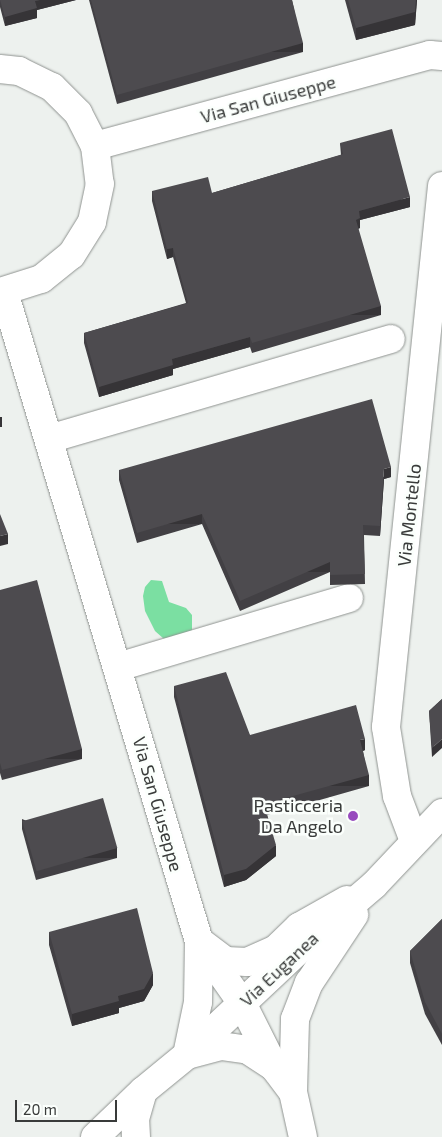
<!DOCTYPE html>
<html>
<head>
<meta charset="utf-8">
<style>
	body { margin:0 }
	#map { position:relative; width:442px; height:1137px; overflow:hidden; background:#edf1ee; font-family:"Exo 2",sans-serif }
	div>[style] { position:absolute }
	.water>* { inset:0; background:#7bdfa2 }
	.roads { filter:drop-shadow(0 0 1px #8f9390) drop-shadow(0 0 1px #8f9390) }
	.street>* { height:28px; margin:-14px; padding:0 14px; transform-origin:14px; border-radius:14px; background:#fff }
	.secondary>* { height:28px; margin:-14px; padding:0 14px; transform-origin:14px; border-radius:14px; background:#fff }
	.wall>* { inset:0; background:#424044 }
	.shaded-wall>* { inset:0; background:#363437; transform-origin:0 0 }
	.building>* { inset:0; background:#4d4b4f; transform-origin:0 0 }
	.dots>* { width:14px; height:14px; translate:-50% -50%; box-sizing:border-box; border:2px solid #fbfffc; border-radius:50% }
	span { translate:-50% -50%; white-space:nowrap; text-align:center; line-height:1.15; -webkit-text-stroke:5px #fbfffc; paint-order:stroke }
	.street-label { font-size:18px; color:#393b3a }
	.poi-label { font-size:18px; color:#393b3a }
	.right { translate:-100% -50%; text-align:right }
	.scale { position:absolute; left:15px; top:1100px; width:102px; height:22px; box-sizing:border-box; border:2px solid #393b3a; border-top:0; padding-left:6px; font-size:15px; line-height:18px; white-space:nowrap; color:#393b3a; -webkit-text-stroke:4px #fbfffc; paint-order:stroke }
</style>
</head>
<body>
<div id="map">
	<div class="water">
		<div style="clip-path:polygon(151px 580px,162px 581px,169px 602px,186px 608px,192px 615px,192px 634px,164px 639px,155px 631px,145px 611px,143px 596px,145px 587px)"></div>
	</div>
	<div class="roads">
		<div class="street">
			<div style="left:0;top:69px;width:19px;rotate:6deg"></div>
			<div style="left:19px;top:71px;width:37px;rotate:26deg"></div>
			<div style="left:52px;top:87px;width:37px;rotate:45deg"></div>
			<div style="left:78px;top:113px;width:37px;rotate:63deg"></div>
			<div style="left:95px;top:146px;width:38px;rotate:83deg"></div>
			<div style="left:100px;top:184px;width:39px;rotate:102deg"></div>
			<div style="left:92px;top:222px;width:39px;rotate:122deg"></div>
			<div style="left:71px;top:255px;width:38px;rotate:141deg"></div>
			<div style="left:41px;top:279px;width:43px;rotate:162.4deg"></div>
			<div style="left:95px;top:146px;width:347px;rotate:-15.2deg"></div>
			<div style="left:430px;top:55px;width:12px;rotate:5deg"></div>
			<div style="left:4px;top:292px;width:678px;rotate:73.28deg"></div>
			<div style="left:199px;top:941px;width:61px;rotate:90.9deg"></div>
			<div style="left:198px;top:1002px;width:54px;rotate:101.7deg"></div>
			<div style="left:49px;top:439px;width:356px;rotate:-16.3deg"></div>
			<div style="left:118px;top:667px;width:241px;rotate:-16.6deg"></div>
			<div style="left:414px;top:841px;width:48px;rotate:-110.7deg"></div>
			<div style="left:397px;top:796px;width:70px;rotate:-99.1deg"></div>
			<div style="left:386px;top:727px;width:544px;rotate:-84.09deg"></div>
			<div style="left:199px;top:941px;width:34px;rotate:37deg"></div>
			<div style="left:226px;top:961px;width:21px;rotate:3deg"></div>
			<div style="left:247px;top:962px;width:32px;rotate:-24deg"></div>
			<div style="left:276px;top:949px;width:32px;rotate:-44deg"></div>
			<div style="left:299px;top:927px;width:55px;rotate:-29.4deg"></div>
			<div style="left:204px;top:949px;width:66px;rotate:54.9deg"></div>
			<div style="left:242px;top:1003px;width:72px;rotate:63.4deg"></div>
		</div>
		<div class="secondary">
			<div style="left:187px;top:1055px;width:161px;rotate:-43.2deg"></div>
			<div style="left:304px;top:945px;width:92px;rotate:-40.6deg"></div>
			<div style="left:374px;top:885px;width:99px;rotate:-46.6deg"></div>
			<div style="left:293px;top:1092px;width:73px;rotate:-88.4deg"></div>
			<div style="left:295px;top:1019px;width:39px;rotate:-69deg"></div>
			<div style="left:309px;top:983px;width:82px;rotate:-56.5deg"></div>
			<div style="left:95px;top:1137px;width:66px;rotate:-43.8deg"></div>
			<div style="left:136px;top:1137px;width:18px;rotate:-93deg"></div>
			<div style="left:135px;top:1119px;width:29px;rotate:-74deg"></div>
			<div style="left:143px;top:1091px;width:57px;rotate:-39.3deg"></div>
			<div style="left:187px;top:1055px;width:35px;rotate:-15deg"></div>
			<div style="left:221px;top:1046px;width:27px;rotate:8deg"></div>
			<div style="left:248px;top:1050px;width:31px;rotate:33deg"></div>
			<div style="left:274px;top:1067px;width:31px;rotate:53deg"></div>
			<div style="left:293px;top:1092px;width:46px;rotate:77.5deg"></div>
		</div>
	</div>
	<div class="wall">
		<div style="clip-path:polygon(0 0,76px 0,37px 10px,37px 18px,5px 26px,0 7px)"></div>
		<div style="clip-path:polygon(89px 0,292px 0,303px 52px,117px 104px)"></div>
		<div style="clip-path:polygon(345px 0,417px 0,415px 25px,356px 40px)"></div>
		<div style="clip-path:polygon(340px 143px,410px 207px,360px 220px,360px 228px,358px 229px,381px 315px,252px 353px,250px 347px,173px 369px,173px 375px,99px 397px,84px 343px,84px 333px,186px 303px,173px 257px,167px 259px,152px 201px,152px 191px,212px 193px,341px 155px)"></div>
		<div style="clip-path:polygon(119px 470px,391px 477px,384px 479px,380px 536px,364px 535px,365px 584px,330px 585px,330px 572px,240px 611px,202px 524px,137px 543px,119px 480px)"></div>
		<div style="clip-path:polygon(0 590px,82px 759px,2px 780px,0 773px)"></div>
		<div style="clip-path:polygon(174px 686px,250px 735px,365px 750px,363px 751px,369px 786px,267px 815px,276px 856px,246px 880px,224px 887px,174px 697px)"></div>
		<div style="clip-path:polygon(442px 699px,432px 757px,429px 711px)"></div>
		<div style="clip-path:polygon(22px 819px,117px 858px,36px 880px,22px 829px)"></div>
		<div style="clip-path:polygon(442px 919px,442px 1045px,425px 1014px,410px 963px,410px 951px)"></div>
		<div style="clip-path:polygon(49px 932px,153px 985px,144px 1001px,119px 1008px,119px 1013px,72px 1026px,49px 945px)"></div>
	</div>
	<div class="shaded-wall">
		<div style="clip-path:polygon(40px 0,76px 0,37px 10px,37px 18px,5px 26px,5px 17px,35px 1px)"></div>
		<div style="clip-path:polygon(416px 0,417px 0,415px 25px,356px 40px,356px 28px)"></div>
		<div style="left:303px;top:43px;width:9px;height:193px;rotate:90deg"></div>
		<div style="clip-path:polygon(410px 197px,410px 207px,360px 220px,360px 228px,356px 229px,356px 220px,359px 211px)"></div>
		<div style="clip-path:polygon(173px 248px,173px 257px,167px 259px,167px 249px)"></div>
		<div style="left:381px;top:306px;width:9px;height:134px;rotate:90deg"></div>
		<div style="clip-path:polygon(250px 337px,250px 347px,173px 369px,173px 375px,99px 397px,99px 387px,172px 359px)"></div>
		<div style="left:0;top:417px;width:2px;height:10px"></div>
		<div style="clip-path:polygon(391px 467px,391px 477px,384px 479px,380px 536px,380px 526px,384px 469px)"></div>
		<div style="left:202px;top:514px;width:10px;height:68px;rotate:90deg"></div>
		<div style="clip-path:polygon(8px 534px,8px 544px,0 546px,0 536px)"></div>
		<div style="left:330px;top:562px;width:10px;height:98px;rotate:90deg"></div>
		<div style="clip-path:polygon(365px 739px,365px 750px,360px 752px,360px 740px)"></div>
		<div style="clip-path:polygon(442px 739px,442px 748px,432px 757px,432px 748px)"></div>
		<div style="left:82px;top:749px;width:10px;height:83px;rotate:90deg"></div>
		<div style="left:369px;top:775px;width:11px;height:109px;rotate:90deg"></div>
		<div style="clip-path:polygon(276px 845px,276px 856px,246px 880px,224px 887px,224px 875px)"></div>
		<div style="left:117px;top:848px;width:10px;height:84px;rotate:90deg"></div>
		<div style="clip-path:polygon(153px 973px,153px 985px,144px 1001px,119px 1008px,119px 1013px,72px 1026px,72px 1014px,118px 996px)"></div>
	</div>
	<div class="building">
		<div style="clip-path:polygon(0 0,40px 0,35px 1px,37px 8px,5px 17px)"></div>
		<div style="clip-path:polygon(91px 0,292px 0,303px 43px,117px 95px)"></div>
		<div style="clip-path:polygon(348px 0,416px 0,415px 12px,356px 28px)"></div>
		<div style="clip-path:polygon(392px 129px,410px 197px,359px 211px,360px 218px,356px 220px,381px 306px,252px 343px,250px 337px,172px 359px,173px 365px,99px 387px,84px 333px,188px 303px,173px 248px,167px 249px,152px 191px,208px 177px,212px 193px,343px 154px,340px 143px)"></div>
		<div style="clip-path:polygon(372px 399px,391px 467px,384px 469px,380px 526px,363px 525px,365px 574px,330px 575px,330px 562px,240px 601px,202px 514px,137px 533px,119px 470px)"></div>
		<div style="clip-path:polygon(0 514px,8px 534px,0 536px)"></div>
		<div style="clip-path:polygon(37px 580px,82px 749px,2px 770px,0 763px,0 590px)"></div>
		<div style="clip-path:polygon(226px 672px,250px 735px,356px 705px,365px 739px,360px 740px,369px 775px,264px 804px,276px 845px,246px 869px,224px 875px,174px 686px)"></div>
		<div style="clip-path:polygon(442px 699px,442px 739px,432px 748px,429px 711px)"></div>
		<div style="left:103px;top:798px;width:52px;height:84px;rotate:74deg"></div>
		<div style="clip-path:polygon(137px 908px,153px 973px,144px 989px,118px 996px,119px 1001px,72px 1014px,49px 932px)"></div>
		<div style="clip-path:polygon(442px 919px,442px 1034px,425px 1002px,410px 951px)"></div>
	</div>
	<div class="dots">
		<div style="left:353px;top:816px;background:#984cbe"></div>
	</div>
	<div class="street-label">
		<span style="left:268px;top:99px;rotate:-15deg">Via San Giuseppe</span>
		<span style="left:409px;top:515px;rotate:-84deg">Via Montello</span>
		<span style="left:158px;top:804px;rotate:74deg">Via San Giuseppe</span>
		<span style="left:279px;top:969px;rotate:-43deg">Via Euganea</span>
	</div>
	<div class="poi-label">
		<span class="right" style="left:343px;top:816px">Pasticceria<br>Da Angelo</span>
	</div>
	<div class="scale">20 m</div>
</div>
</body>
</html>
